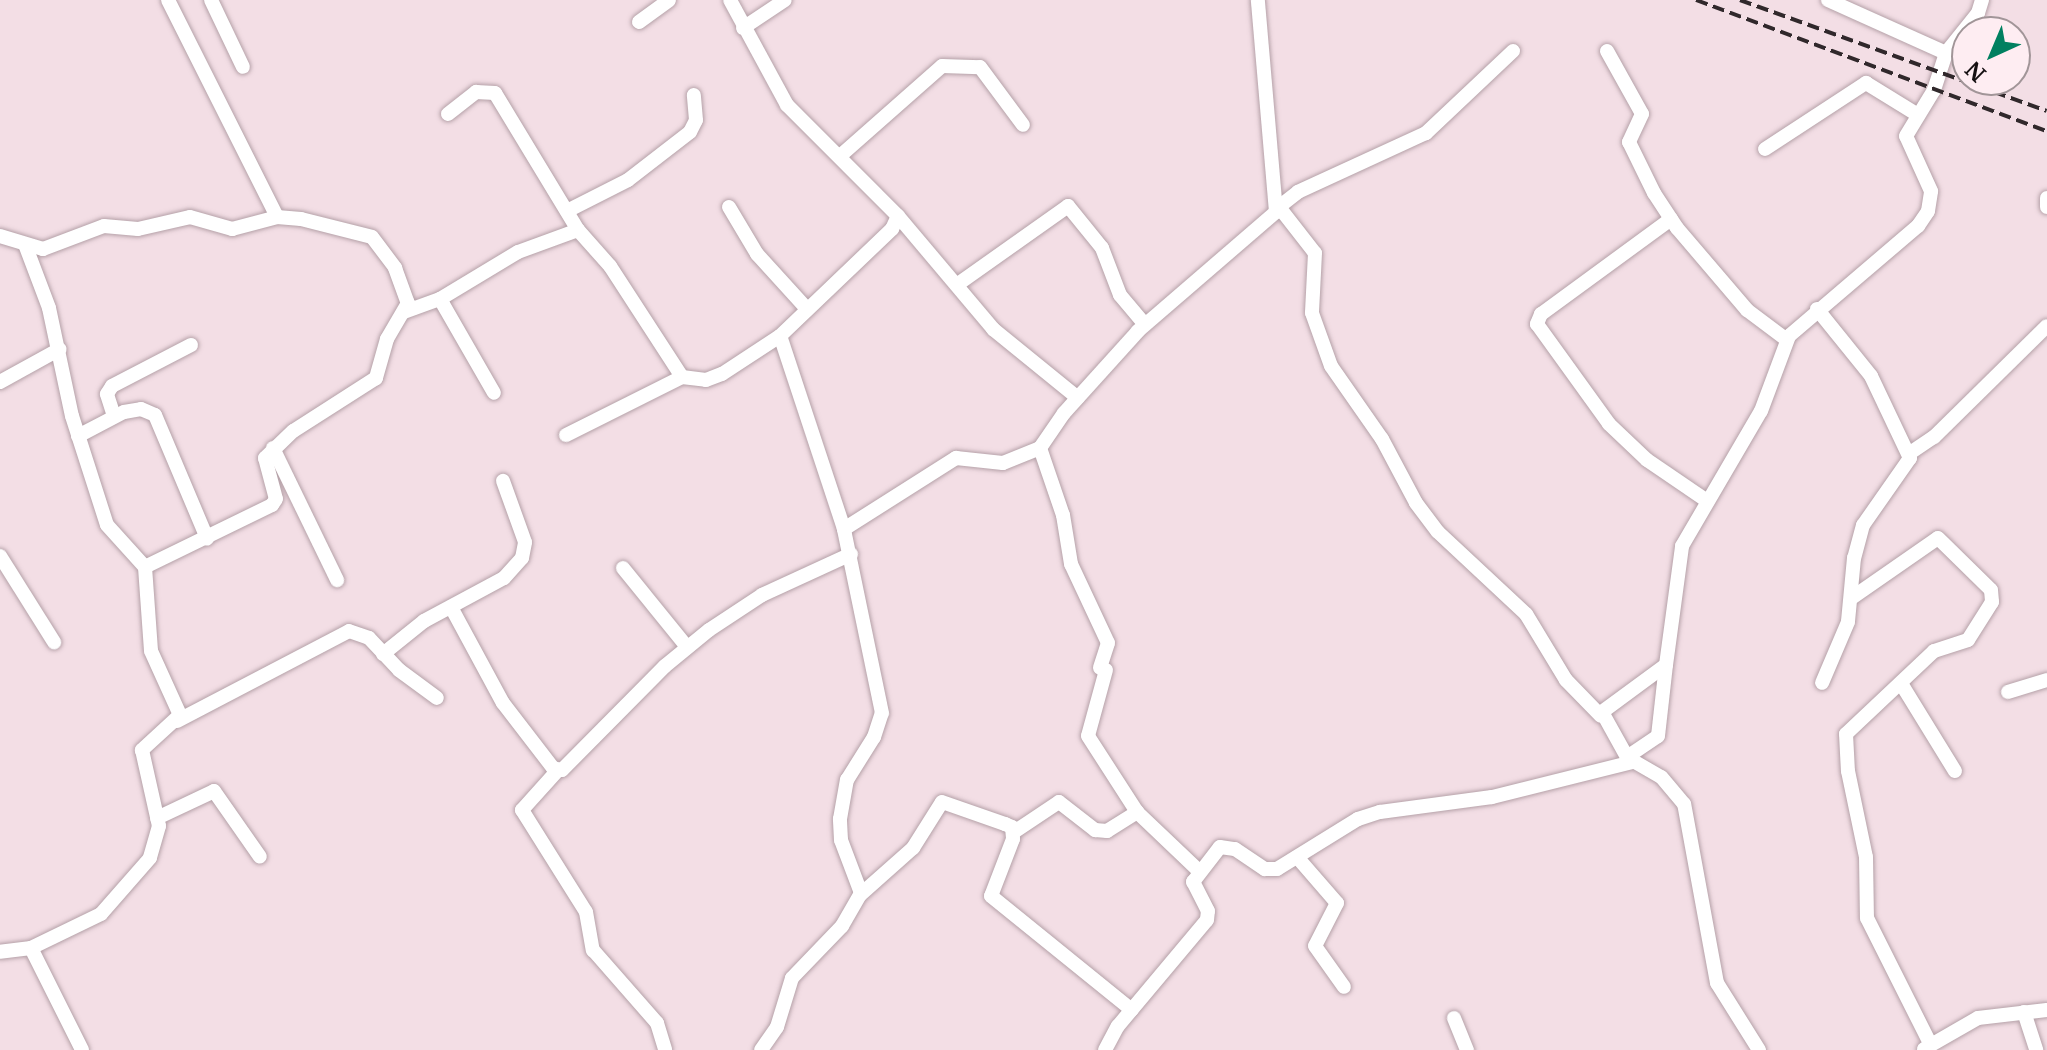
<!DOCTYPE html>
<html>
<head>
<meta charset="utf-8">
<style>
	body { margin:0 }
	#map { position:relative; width:2047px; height:1050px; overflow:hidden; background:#f3dee5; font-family:Merriweather,serif }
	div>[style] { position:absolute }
	.roads { filter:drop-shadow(0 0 2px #b5a1a8) drop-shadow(0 0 2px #b5a1a8) }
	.minor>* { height:14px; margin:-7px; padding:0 7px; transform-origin:7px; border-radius:7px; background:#fff }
	.rail>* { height:4px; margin-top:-2px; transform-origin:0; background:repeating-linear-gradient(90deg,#30282b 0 12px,transparent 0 18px) }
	span { translate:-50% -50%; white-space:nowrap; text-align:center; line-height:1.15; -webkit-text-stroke:8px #feedf2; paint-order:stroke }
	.north { position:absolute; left:1951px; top:16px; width:80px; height:80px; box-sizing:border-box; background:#feedf2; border:2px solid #a19598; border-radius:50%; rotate:224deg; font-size:22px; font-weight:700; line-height:32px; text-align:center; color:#161012 }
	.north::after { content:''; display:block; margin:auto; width:28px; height:36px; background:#008060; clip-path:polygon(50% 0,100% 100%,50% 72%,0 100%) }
</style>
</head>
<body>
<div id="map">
	<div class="roads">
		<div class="minor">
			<div style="left:168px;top:0;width:243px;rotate:63.3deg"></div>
			<div style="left:211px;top:0;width:74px;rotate:64.5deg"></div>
			<div style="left:1828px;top:0;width:129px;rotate:24.2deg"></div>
			<div style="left:639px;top:22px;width:37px;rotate:-36deg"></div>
			<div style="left:743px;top:28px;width:50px;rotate:-33.7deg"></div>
			<div style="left:1513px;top:51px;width:120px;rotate:136.7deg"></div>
			<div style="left:1426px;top:133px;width:141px;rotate:155.3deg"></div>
			<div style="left:1298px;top:192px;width:24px;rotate:142deg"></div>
			<div style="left:1279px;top:207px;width:58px;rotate:52deg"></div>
			<div style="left:1315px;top:253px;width:60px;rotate:92.9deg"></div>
			<div style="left:1312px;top:313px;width:56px;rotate:70.3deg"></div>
			<div style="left:1331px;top:366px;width:89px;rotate:55.1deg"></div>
			<div style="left:1382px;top:439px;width:72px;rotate:62deg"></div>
			<div style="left:1416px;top:503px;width:36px;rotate:53deg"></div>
			<div style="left:1438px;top:532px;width:120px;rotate:43deg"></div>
			<div style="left:1526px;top:614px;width:77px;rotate:58.8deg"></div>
			<div style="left:1566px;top:680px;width:50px;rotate:45.8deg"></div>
			<div style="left:1607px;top:51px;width:72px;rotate:60.9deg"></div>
			<div style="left:1642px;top:114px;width:31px;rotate:115deg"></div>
			<div style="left:1629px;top:142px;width:57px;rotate:63.9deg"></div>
			<div style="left:1654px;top:193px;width:42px;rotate:56.7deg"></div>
			<div style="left:1677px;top:228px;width:108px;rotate:49.5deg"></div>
			<div style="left:1747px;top:310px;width:50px;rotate:36.9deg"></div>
			<div style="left:448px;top:114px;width:36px;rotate:-38deg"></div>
			<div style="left:476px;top:92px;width:19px;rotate:3deg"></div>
			<div style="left:495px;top:93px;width:160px;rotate:58.8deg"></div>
			<div style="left:1765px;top:149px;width:121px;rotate:-33.2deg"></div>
			<div style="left:1866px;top:83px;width:61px;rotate:31.6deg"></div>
			<div style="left:840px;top:156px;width:136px;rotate:-41.4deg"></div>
			<div style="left:942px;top:66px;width:38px;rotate:2deg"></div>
			<div style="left:980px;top:67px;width:72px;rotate:53.4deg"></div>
			<div style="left:2047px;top:198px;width:9px;rotate:90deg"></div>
			<div style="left:729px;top:207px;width:55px;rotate:59.2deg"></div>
			<div style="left:757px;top:254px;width:74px;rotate:47.7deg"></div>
			<div style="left:567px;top:211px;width:68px;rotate:-26.9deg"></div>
			<div style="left:628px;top:180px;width:78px;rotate:-37.7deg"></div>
			<div style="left:690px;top:132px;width:13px;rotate:-63deg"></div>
			<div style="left:696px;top:120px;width:25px;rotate:-95deg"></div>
			<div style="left:898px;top:216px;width:148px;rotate:49.9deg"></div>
			<div style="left:993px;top:329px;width:109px;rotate:39.1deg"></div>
			<div style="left:1671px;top:219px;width:161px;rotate:143.8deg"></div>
			<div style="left:1541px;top:314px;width:11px;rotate:112deg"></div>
			<div style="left:1537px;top:324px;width:123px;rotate:54.2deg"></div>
			<div style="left:1609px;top:424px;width:52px;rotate:43.5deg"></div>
			<div style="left:1647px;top:460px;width:73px;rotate:34.3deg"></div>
			<div style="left:0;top:236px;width:45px;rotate:16.8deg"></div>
			<div style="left:43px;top:249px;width:65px;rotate:-20.7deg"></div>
			<div style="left:104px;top:226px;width:34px;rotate:5deg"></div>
			<div style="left:138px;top:229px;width:53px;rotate:-13deg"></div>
			<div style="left:190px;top:217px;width:44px;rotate:15.9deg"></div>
			<div style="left:232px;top:229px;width:47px;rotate:-14.9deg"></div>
			<div style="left:277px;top:217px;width:24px;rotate:5deg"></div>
			<div style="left:301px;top:219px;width:73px;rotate:14.2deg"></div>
			<div style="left:372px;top:237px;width:39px;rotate:53deg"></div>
			<div style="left:395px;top:268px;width:37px;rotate:70deg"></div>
			<div style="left:408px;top:303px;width:42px;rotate:120.3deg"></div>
			<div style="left:387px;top:339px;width:41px;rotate:105.8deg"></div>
			<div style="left:376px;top:378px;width:98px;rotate:147.4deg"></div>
			<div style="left:293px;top:431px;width:39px;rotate:136deg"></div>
			<div style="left:265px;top:458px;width:42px;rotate:75deg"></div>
			<div style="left:276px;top:499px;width:7px;rotate:124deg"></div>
			<div style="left:272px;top:505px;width:141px;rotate:154deg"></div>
			<div style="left:145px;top:567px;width:84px;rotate:85.9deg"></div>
			<div style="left:151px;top:651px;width:70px;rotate:65.6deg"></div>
			<div style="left:180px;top:715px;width:52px;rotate:137.4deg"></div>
			<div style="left:142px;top:750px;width:78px;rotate:77.4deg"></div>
			<div style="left:159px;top:826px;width:33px;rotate:106deg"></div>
			<div style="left:150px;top:858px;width:74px;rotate:131.2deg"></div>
			<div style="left:101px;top:914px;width:78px;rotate:154.1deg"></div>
			<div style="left:31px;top:948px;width:31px;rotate:173deg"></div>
			<div style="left:26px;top:247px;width:65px;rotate:69.3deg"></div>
			<div style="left:49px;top:308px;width:110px;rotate:78deg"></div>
			<div style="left:72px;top:416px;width:114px;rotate:72.2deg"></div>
			<div style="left:107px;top:525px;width:57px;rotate:47.9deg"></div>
			<div style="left:958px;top:284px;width:135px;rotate:-35.3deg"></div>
			<div style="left:1068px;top:206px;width:54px;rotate:51deg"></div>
			<div style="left:1102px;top:248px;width:50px;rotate:69deg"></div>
			<div style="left:1120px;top:295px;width:38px;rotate:50deg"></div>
			<div style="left:440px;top:299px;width:108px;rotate:60.1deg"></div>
			<div style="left:1817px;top:309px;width:86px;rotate:51.1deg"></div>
			<div style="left:1871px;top:376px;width:91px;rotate:64.6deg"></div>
			<div style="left:1910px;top:458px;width:82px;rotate:125deg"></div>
			<div style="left:1863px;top:525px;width:34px;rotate:105deg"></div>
			<div style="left:1854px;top:558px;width:64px;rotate:95.4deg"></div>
			<div style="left:1848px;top:622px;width:66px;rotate:113.1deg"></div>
			<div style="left:404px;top:312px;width:38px;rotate:-20deg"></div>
			<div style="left:440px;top:299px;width:91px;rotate:-31.1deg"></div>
			<div style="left:518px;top:252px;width:64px;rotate:-20.1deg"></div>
			<div style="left:578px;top:230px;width:48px;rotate:48.4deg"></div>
			<div style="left:610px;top:266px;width:132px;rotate:57deg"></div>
			<div style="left:682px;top:377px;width:24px;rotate:7deg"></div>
			<div style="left:706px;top:380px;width:17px;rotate:-21deg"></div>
			<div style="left:722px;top:374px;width:69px;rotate:-33.2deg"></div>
			<div style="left:780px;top:336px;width:155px;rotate:-43.7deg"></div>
			<div style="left:892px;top:229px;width:14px;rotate:-65deg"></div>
			<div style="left:898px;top:216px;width:157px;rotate:-135deg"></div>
			<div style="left:787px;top:105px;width:119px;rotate:-118.5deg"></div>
			<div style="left:0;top:382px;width:68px;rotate:-28.8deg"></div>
			<div style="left:114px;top:416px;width:23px;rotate:-108deg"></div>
			<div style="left:107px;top:394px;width:9px;rotate:-58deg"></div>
			<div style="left:112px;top:386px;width:89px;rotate:-27.4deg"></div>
			<div style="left:566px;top:435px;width:130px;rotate:-26.6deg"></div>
			<div style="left:78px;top:436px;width:52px;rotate:-27.6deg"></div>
			<div style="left:124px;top:412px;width:17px;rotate:-10deg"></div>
			<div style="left:141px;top:409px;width:15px;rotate:23deg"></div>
			<div style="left:155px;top:415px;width:134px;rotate:67.1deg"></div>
			<div style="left:273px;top:448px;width:147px;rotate:64.1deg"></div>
			<div style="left:1040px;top:448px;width:71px;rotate:71.1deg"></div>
			<div style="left:1063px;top:515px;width:50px;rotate:80.7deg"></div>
			<div style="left:1071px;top:564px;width:87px;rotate:64.9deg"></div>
			<div style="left:1108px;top:643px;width:26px;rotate:108deg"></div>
			<div style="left:1910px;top:453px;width:29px;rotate:-34deg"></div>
			<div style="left:1934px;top:437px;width:158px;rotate:-44.5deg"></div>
			<div style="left:844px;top:529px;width:133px;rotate:-32.4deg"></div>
			<div style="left:956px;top:458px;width:47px;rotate:6.1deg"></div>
			<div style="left:1003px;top:463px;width:40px;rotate:-22deg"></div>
			<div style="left:1040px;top:448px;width:42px;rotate:-55.6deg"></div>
			<div style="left:1064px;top:413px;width:110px;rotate:-47.9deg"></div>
			<div style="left:1138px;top:331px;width:182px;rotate:-40.8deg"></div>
			<div style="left:1276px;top:212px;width:213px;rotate:-94.9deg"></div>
			<div style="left:0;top:556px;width:102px;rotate:57.9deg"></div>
			<div style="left:623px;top:568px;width:102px;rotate:51deg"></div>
			<div style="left:1853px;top:597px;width:103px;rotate:-34.8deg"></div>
			<div style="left:1938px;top:538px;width:74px;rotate:44.5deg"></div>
			<div style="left:1991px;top:590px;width:12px;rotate:85deg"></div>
			<div style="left:1992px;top:602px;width:45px;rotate:122.3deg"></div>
			<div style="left:1968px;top:640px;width:36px;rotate:162deg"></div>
			<div style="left:1934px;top:651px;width:121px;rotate:136.7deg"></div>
			<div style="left:1846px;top:734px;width:37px;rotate:87deg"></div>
			<div style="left:1848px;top:771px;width:88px;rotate:78.2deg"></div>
			<div style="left:1866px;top:857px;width:61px;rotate:89.1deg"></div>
			<div style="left:1867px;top:918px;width:140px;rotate:63.3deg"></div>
			<div style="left:451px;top:607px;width:109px;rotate:61.6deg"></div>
			<div style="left:503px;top:703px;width:82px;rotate:52.4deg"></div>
			<div style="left:553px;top:768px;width:9px;rotate:13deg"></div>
			<div style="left:562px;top:770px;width:146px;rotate:-45.3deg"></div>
			<div style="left:665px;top:666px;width:57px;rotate:-39.3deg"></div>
			<div style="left:709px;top:630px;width:64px;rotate:-33.4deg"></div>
			<div style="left:762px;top:595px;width:98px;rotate:-24.7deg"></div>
			<div style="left:383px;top:654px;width:53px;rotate:-38.8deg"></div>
			<div style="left:424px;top:621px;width:91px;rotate:-28.3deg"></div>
			<div style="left:504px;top:578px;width:27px;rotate:-48deg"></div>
			<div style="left:522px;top:558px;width:16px;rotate:-79deg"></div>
			<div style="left:525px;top:542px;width:65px;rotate:-109.8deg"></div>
			<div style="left:1106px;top:670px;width:68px;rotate:105.3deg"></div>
			<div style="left:1088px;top:736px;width:90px;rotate:57.2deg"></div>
			<div style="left:1137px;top:812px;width:84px;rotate:43.6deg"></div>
			<div style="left:1902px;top:685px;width:101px;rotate:58.4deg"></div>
			<div style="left:2008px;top:692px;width:41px;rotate:-17.1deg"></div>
			<div style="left:177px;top:721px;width:194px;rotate:-27.6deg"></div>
			<div style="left:349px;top:631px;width:21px;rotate:19deg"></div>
			<div style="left:369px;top:638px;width:44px;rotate:46.8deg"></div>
			<div style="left:399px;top:670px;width:47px;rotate:36.4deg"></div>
			<div style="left:1627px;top:757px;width:37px;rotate:-34deg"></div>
			<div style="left:1658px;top:736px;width:71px;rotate:-83.6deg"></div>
			<div style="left:558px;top:770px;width:54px;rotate:132deg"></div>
			<div style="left:522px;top:810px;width:120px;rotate:57.9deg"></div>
			<div style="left:586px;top:912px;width:39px;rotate:80deg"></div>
			<div style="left:593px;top:950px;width:97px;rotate:48.8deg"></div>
			<div style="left:657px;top:1023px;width:28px;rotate:73deg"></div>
			<div style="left:157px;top:818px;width:63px;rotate:-25.3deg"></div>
			<div style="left:214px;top:791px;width:80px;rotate:55.1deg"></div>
			<div style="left:1014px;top:832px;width:54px;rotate:-33.7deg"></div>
			<div style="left:1059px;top:802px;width:46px;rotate:37.9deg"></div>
			<div style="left:1095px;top:830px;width:12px;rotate:5deg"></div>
			<div style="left:1107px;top:831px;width:36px;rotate:-32deg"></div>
			<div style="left:1297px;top:857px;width:61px;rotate:49deg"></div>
			<div style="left:1337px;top:903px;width:48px;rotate:117.1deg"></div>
			<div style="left:1315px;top:946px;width:50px;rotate:54.7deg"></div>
			<div style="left:860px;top:895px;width:71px;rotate:-41.6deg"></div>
			<div style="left:913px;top:848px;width:54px;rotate:-57.8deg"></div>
			<div style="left:942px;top:802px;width:67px;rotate:19.2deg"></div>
			<div style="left:1005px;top:824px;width:8px;rotate:23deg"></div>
			<div style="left:1012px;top:827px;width:12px;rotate:85deg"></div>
			<div style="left:1013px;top:839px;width:61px;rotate:111.1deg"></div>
			<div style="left:991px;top:896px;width:181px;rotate:39deg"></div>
			<div style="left:31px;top:948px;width:114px;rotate:63.4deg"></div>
			<div style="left:2024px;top:1012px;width:40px;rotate:72deg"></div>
			<div style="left:1454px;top:1018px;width:35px;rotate:68deg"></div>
			<div style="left:1924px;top:1049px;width:62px;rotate:-29.9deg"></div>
			<div style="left:1978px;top:1018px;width:69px;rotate:-6.6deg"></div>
			<div style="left:761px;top:1050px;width:28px;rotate:-55deg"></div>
			<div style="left:777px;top:1027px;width:51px;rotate:-73deg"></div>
			<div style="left:792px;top:978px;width:72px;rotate:-46.1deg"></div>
			<div style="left:842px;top:926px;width:38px;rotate:-60deg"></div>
			<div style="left:861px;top:893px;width:57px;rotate:-110.7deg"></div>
			<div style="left:841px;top:840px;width:21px;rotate:-93deg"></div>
			<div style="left:840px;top:819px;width:40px;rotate:-80deg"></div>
			<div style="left:847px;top:780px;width:51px;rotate:-57.9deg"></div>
			<div style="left:874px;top:737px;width:25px;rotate:-72deg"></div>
			<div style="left:882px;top:713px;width:188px;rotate:-101.7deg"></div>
			<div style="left:844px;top:529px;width:203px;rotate:-108.3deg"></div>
			<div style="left:1105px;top:1050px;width:27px;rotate:-62deg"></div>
			<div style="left:1118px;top:1026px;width:138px;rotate:-50deg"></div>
			<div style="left:1207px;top:920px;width:9px;rotate:-84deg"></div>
			<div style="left:1208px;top:911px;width:33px;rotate:-117deg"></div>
			<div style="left:1193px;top:882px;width:44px;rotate:-52.4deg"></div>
			<div style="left:1220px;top:847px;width:15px;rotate:8deg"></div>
			<div style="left:1235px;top:849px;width:36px;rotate:34deg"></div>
			<div style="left:1265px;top:869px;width:12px"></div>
			<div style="left:1277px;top:869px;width:95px;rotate:-31.7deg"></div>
			<div style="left:1358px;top:819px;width:23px;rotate:-18deg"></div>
			<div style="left:1380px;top:812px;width:113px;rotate:-7.6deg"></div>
			<div style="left:1492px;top:797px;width:144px;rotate:-14deg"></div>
			<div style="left:1759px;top:1050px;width:79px;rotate:-122.1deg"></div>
			<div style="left:1717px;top:983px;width:182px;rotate:-100.4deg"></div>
			<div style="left:1684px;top:804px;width:35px;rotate:-130deg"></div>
			<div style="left:1661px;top:777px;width:39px;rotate:-150deg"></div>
			<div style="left:1627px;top:757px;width:51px;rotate:-119.1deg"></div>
			<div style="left:1602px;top:712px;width:79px;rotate:-36.3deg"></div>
			<div style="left:1666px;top:665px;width:120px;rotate:-82.3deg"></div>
			<div style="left:1682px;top:546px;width:156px;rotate:-59.7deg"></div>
			<div style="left:1761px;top:411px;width:80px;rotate:-69.5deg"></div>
			<div style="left:1789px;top:336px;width:170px;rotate:-40.5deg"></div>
			<div style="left:1918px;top:226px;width:18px;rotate:-56deg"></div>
			<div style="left:1928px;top:211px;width:20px;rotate:-81deg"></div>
			<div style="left:1931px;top:191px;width:60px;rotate:-114.4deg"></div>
			<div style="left:1906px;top:136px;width:54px;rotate:-58.7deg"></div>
			<div style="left:1934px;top:90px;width:39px;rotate:-72deg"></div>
			<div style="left:1946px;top:53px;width:51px;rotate:-51.3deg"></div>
			<div style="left:1978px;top:13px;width:14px;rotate:-73deg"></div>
		</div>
	</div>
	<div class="rail">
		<div style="left:1696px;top:0;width:375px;rotate:20.5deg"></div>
		<div style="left:1740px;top:0;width:326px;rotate:19.9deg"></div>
	</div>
	<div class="north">N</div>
</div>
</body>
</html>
